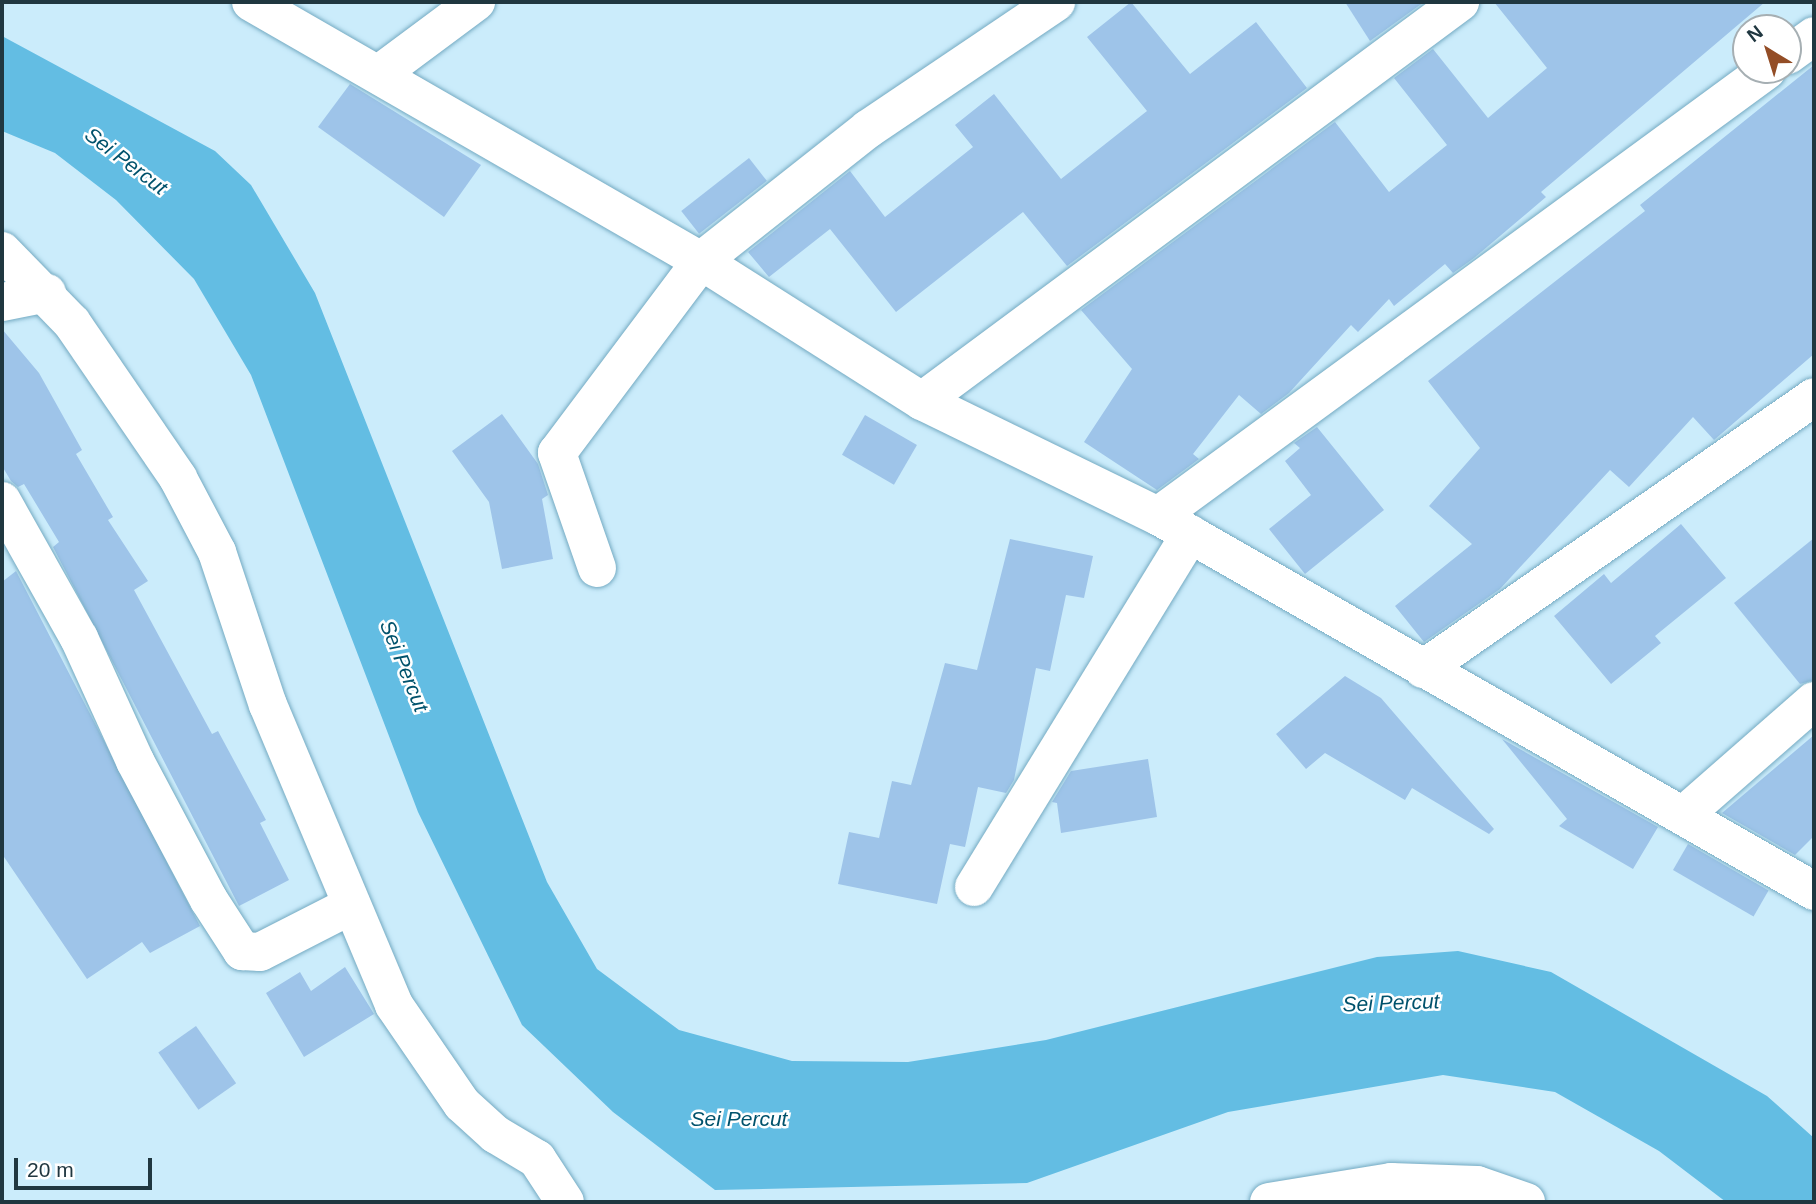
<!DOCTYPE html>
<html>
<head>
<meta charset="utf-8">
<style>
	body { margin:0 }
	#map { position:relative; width:1816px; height:1204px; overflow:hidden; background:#cbecfb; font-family:Helvetica,sans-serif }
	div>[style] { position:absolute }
	.water>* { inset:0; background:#63bde3 }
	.building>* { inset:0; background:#9ec4e9; transform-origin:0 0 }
	.roads { filter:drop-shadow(0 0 2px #74aac2) drop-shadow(0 0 2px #74aac2) }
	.minor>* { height:38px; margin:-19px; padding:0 19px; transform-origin:19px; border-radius:19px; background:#fff }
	span { translate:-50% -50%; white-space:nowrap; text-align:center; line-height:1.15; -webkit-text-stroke:5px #fff; paint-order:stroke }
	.water-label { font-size:21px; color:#00526c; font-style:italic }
	.frame { position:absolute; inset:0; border:4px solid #203740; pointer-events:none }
	.north { position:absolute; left:1732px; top:14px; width:70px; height:70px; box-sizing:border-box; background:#fff; border:2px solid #a6afb3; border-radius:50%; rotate:322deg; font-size:19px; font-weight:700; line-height:28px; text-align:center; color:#203740 }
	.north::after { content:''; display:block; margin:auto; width:24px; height:32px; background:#934d26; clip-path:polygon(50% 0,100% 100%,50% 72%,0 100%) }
	.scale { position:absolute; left:14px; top:1158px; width:138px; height:32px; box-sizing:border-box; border:4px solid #203740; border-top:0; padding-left:9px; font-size:21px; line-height:24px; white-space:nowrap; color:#203740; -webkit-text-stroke:5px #fff; paint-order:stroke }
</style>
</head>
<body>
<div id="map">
	<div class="water">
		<div style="clip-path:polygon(2px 36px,215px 151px,251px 185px,315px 293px,547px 882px,597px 969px,679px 1030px,792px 1061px,908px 1062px,1046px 1040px,1377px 957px,1458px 951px,1551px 972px,1767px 1096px,1814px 1138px,1814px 1202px,1726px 1202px,1659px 1151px,1555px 1092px,1443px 1075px,1228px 1112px,1027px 1183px,715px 1190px,613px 1112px,522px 1025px,418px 812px,251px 375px,194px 279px,116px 200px,55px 153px,2px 131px)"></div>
	</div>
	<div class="building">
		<div style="clip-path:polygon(1131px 2px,1190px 74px,1256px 22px,1307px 88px,1067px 266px,1023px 212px,896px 312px,830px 229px,769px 277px,748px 252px,850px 171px,885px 217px,973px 147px,955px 125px,994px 94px,1061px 179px,1147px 111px,1087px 37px)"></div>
		<div style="clip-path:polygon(1345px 2px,1424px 2px,1370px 41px)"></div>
		<div style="clip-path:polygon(1494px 2px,1765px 2px,1541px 192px,1546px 197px,1474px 258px,1453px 273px,1445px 264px,1394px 306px,1389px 299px,1358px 332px,1351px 325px,1289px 393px,1261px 414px,1239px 395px,1193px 454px,1199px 459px,1157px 490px,1084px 442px,1132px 369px,1081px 310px,1335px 122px,1389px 192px,1447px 145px,1394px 78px,1433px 49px,1488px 118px,1547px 68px)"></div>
		<div style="clip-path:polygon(1814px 65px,1814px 354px,1714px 440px,1693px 417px,1629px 487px,1610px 470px,1500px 589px,1424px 642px,1395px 606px,1472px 544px,1429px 506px,1480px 448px,1428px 381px,1645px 211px,1640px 205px)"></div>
		<div style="clip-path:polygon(350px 84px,481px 165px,444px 217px,318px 127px)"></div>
		<div style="left:749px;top:158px;width:29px;height:86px;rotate:52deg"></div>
		<div style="clip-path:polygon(2px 329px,39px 373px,82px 450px,76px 454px,113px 517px,108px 520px,148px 581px,134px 590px,212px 734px,218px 731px,266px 820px,260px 823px,289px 880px,239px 906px,53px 547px,59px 542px,24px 484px,18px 487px,11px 481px,2px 466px)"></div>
		<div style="clip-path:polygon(502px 414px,538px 464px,548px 495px,542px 499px,553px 559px,502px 569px,489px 502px,452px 451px)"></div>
		<div style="left:865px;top:415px;width:60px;height:46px;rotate:30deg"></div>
		<div style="clip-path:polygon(1317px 427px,1384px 510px,1305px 574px,1269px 529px,1311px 495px,1285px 461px,1300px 448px,1294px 443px)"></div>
		<div style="clip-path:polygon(1681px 524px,1726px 578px,1655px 636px,1661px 643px,1611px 684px,1554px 616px,1604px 574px,1611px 583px)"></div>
		<div style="clip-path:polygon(1814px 538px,1814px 680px,1800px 684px,1734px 603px)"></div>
		<div style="clip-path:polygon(1010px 539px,1093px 556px,1084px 598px,1066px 595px,1050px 671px,1036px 668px,1014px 780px,1006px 793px,978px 787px,965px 847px,950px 844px,937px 904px,838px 884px,849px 832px,879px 838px,892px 781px,911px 785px,945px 663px,977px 670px)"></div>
		<div style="clip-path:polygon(16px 571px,200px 926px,150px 953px,142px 942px,87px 979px,2px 854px,2px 582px)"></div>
		<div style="clip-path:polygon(1345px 676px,1381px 698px,1494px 829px,1489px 834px,1412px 788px,1405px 800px,1325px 753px,1306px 769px,1276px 734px)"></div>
		<div style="clip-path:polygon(1814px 735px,1814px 836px,1795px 855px,1722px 813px)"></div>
		<div style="clip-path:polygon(1502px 739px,1658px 827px,1633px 869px,1559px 826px,1567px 819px)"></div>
		<div style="clip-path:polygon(1148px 759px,1157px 817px,1061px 833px,1057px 803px,1052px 802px,1071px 771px)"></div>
		<div style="left:1688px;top:844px;width:93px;height:30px;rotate:30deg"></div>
		<div style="clip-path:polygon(345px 967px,374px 1014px,304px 1057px,266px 993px,300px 972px,311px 991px)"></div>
		<div style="left:196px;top:1026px;width:70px;height:46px;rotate:55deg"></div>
	</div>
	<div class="roads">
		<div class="minor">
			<div style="left:251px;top:2px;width:519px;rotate:29.92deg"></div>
			<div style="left:701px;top:261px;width:262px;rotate:32.4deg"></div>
			<div style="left:922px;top:401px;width:263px;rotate:26deg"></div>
			<div style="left:1158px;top:516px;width:756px;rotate:29.75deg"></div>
			<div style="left:1788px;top:55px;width:32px;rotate:-36deg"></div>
			<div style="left:379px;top:74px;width:121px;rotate:-36.6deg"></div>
			<div style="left:2px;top:251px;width:100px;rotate:45.8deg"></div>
			<div style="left:72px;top:323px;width:188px;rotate:55.6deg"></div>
			<div style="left:178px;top:478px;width:84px;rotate:62.2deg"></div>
			<div style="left:217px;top:552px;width:161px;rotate:71.6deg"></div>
			<div style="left:268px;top:705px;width:325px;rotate:67.2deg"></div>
			<div style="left:394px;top:1005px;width:120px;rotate:55.5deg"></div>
			<div style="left:462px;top:1104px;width:45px;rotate:42.3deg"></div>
			<div style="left:495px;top:1134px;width:49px;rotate:30.8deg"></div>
			<div style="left:537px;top:1159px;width:51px;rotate:56.9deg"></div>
			<div style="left:2px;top:302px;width:46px;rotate:-11.3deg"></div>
			<div style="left:922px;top:401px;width:670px;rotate:-36.56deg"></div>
			<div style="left:2px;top:501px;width:157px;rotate:60.7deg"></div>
			<div style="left:79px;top:638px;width:135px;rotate:65.5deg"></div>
			<div style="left:135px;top:761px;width:157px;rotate:62deg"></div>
			<div style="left:209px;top:900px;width:61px;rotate:57.1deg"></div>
			<div style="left:242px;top:951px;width:18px;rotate:3deg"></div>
			<div style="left:260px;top:952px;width:103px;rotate:-27.1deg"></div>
			<div style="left:1158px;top:516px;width:755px;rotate:-36.22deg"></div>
			<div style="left:597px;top:568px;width:122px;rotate:-109.2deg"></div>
			<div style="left:557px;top:453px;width:240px;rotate:-53.1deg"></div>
			<div style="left:701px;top:261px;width:213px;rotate:-38.3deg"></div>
			<div style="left:868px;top:129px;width:227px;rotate:-34deg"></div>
			<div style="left:1423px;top:669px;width:476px;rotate:-34.8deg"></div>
			<div style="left:1686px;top:813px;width:170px;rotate:-41.2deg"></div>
			<div style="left:974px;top:887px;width:414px;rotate:-58.5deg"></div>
			<div style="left:1269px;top:1202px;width:124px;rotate:-9.3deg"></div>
			<div style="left:1391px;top:1182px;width:86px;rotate:2deg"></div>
			<div style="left:1477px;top:1185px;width:52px;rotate:19.1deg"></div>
		</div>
	</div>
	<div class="water-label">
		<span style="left:126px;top:161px;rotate:37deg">Sei Percut</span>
		<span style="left:404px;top:666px;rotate:68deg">Sei Percut</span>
		<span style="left:1391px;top:1003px;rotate:-2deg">Sei Percut</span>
		<span style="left:739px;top:1119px">Sei Percut</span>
	</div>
	<div class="frame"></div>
	<div class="north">N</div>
	<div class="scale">20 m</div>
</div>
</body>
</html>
